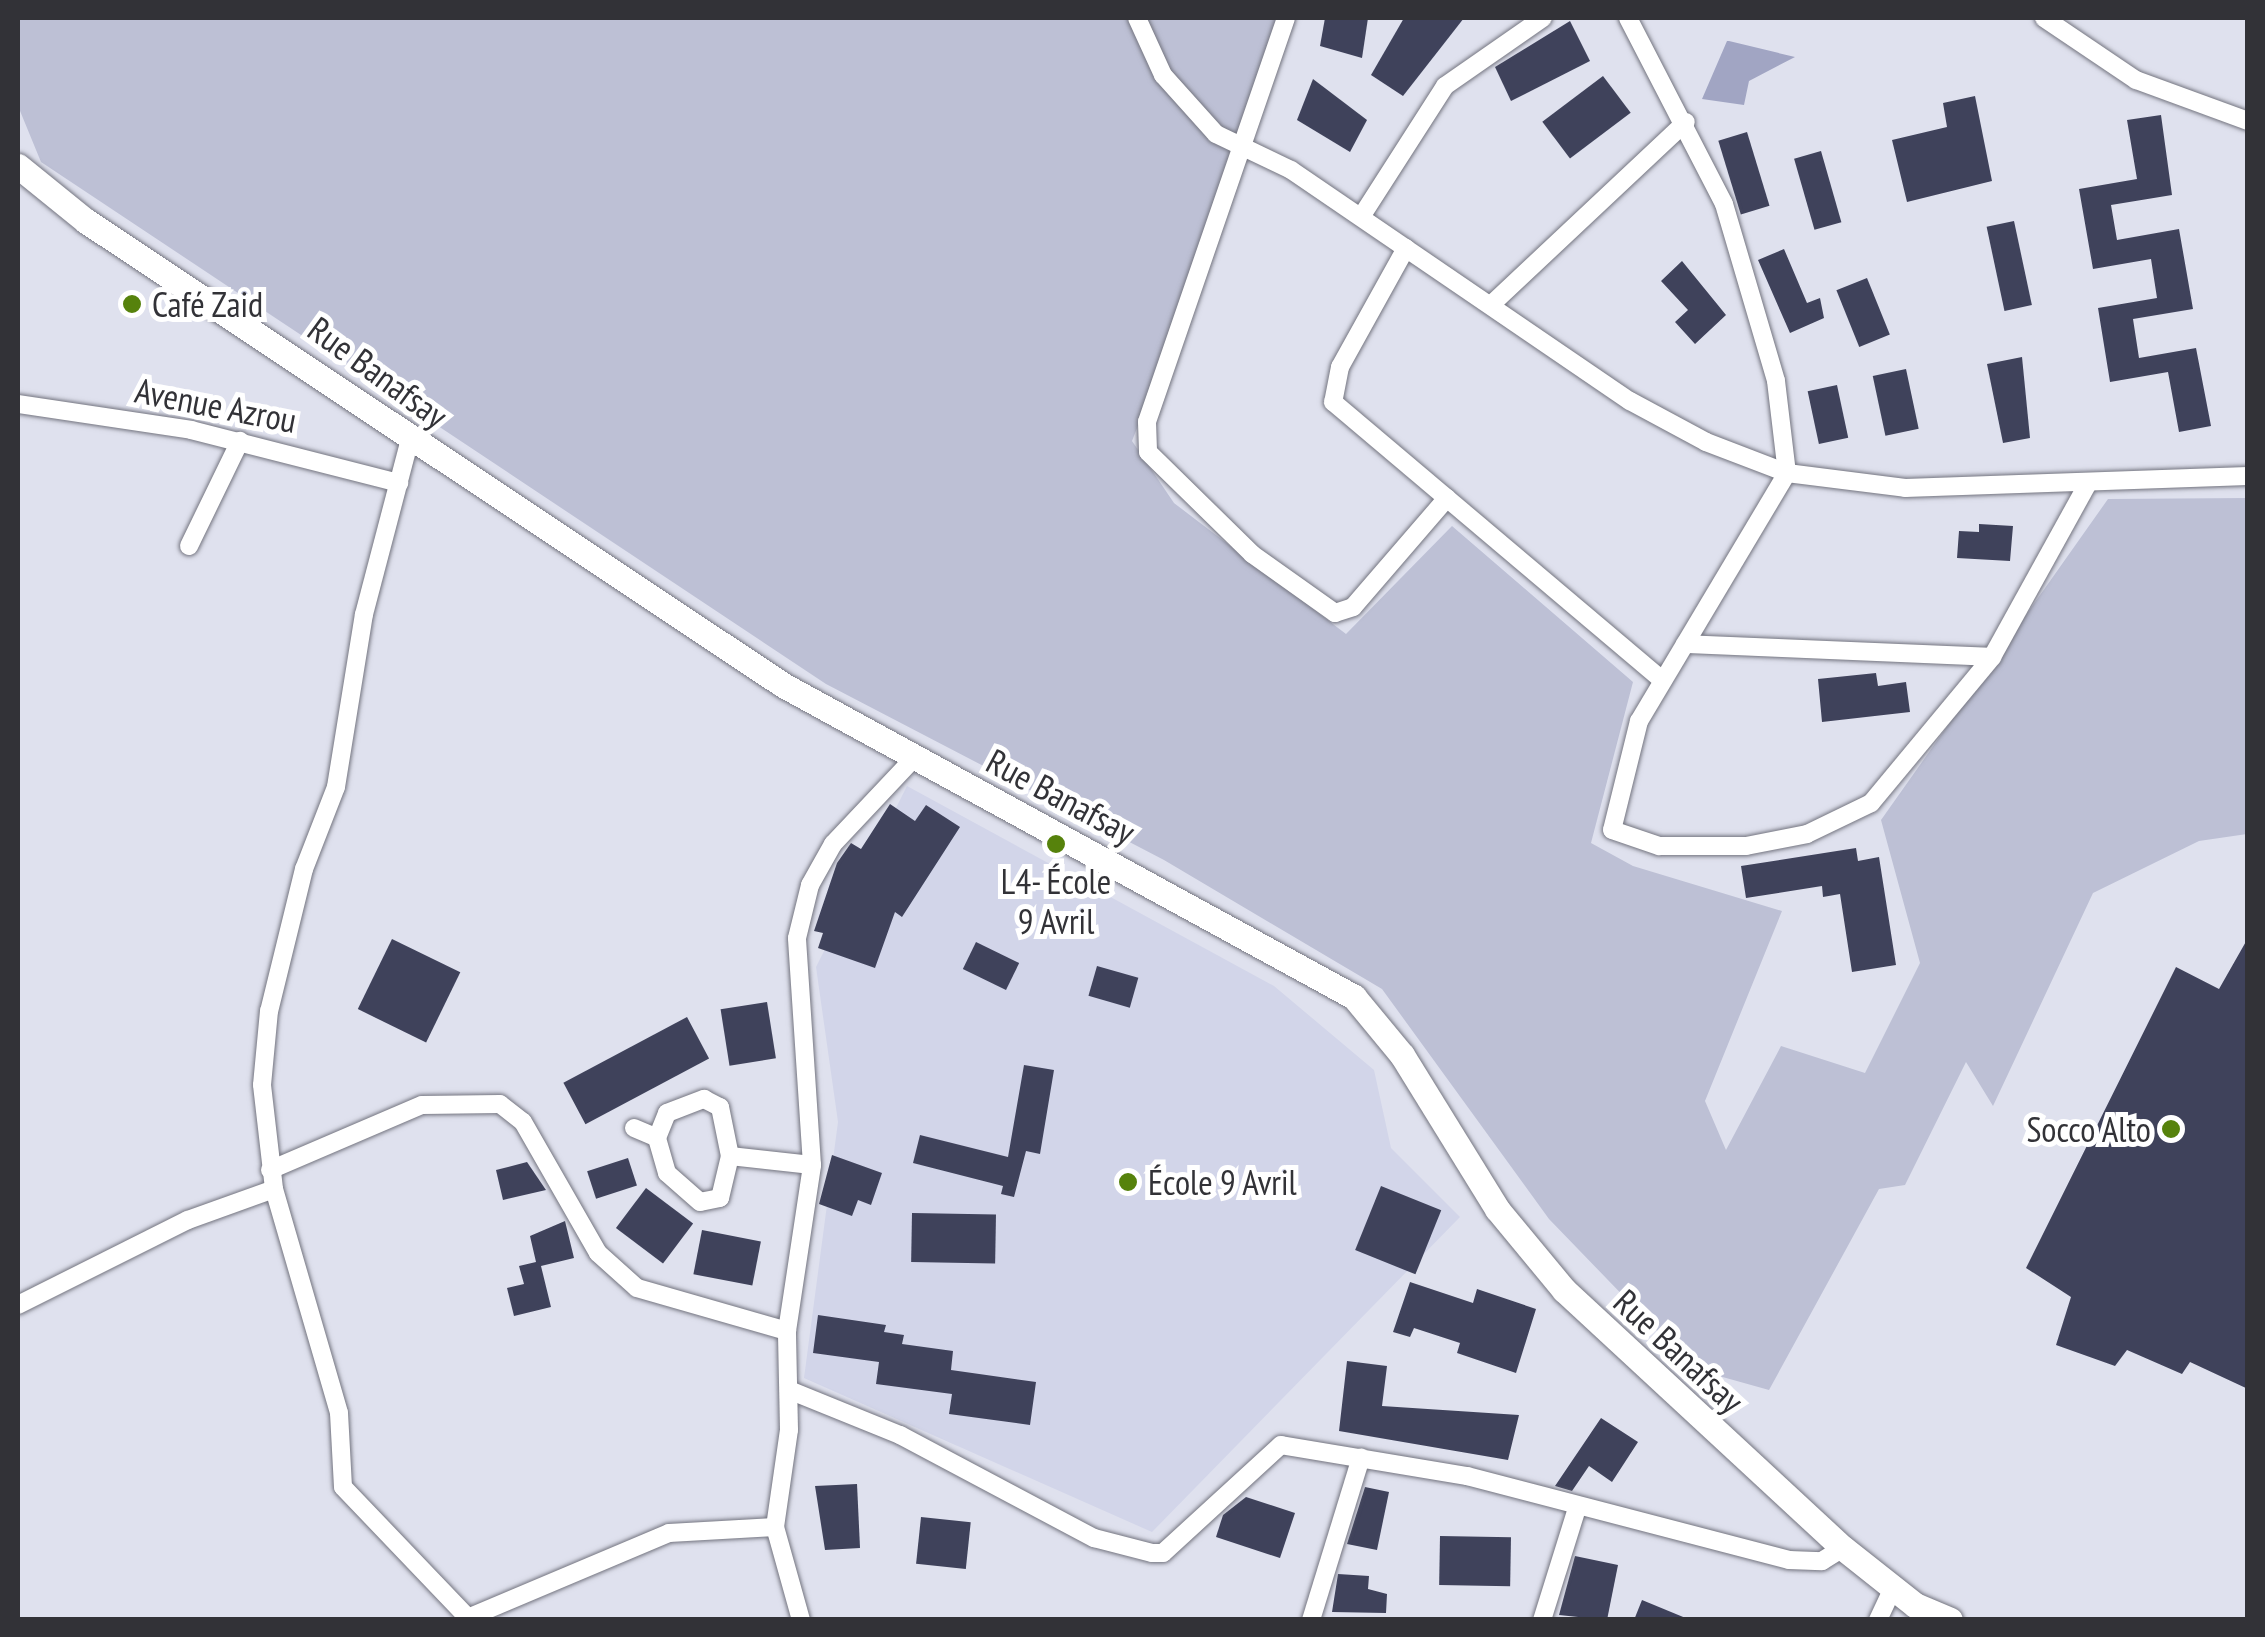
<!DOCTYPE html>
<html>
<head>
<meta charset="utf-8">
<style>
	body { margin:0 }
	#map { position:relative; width:2265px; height:1637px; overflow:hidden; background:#dfe1ee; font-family:"PT Sans Narrow",sans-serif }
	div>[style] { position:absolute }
	.built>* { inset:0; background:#d2d5e9 }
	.green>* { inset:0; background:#bdc0d5 }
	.water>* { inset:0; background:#a1a5c3 }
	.building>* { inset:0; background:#3f425b; transform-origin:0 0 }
	.roads { filter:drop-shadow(0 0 2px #73747f) drop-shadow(0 0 2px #73747f) }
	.street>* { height:18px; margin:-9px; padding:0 9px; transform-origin:9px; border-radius:9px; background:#fff }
	.secondary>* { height:25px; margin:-12.5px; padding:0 12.5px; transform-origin:12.5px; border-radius:12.5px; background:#fff }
	.dots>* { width:28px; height:28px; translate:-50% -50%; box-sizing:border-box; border:5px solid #fff; border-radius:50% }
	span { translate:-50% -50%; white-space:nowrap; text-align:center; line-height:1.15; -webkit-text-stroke:10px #fff; paint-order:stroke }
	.poi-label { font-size:35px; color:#323237 }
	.left { translate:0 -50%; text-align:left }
	.right { translate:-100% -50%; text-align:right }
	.street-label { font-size:35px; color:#323237 }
	.frame { position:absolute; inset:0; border:20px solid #323237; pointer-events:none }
</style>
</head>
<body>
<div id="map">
	<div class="built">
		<div style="clip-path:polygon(907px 786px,1274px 986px,1374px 1070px,1391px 1148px,1460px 1217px,1152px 1532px,804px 1378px,838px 1122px,816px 967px)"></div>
	</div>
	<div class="green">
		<div style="clip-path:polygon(18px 18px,1296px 18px,1132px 441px,1174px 503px,1346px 634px,1452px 526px,1633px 682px,1591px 843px,1633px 866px,1782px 911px,1705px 1101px,1726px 1150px,1781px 1046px,1865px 1073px,1920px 963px,1881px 820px,2108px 499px,2247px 498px,2247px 834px,2199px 841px,2093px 893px,1993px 1106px,1966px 1062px,1905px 1185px,1879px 1189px,1769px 1390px,1694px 1369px,1549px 1219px,1382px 989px,1164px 860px,826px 684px,41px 162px,18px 106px)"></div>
	</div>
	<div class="water">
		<div style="clip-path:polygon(1727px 41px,1729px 41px,1795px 57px,1749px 81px,1744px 105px,1702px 99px)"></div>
	</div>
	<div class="building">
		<div style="clip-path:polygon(1325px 18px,1368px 18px,1362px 58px,1320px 46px)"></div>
		<div style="clip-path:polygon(1404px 18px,1464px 18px,1403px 96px,1371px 75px)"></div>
		<div style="clip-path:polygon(1570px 21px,1590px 61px,1511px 101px,1495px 67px)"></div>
		<div style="left:1603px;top:76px;width:46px;height:76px;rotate:53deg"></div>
		<div style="clip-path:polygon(1313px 79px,1367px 120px,1350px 152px,1297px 120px)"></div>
		<div style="clip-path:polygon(1975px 96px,1992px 181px,1907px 202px,1892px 140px,1947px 127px,1943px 103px)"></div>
		<div style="clip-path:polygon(2161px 115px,2172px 195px,2111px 205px,2117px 240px,2179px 229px,2193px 309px,2133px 319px,2139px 358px,2196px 348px,2211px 426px,2179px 432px,2168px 372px,2110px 382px,2098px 308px,2157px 298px,2151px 259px,2093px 269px,2079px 189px,2137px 179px,2127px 120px)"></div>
		<div style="left:1747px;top:132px;width:77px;height:30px;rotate:73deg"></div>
		<div style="left:1821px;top:151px;width:74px;height:28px;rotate:74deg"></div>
		<div style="left:2014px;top:221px;width:86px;height:28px;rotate:78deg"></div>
		<div style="clip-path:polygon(1784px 249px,1807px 303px,1820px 298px,1824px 318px,1790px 333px,1758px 260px)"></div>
		<div style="clip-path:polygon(1682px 261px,1726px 315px,1695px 344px,1675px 322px,1688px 310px,1661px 281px)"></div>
		<div style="left:1867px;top:278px;width:61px;height:33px;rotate:68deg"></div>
		<div style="clip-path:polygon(2022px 357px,2030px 438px,2003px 443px,1987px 364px)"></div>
		<div style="left:1906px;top:369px;width:61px;height:34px;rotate:78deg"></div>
		<div style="left:1837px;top:385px;width:54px;height:30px;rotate:78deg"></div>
		<div style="clip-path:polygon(1979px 524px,2013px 526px,2010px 561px,1957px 558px,1959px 531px,1979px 532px)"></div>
		<div style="clip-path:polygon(1876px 673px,1878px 686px,1906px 682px,1910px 712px,1822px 722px,1818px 679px)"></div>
		<div style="clip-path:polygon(890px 804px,915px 821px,926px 805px,960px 827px,902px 917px,895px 912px,875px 968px,818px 948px,823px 933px,814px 931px,837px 863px,851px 843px,861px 849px)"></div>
		<div style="clip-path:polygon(1856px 848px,1858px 861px,1879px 857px,1896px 965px,1852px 972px,1840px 894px,1823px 897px,1822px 886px,1746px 898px,1741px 866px)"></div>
		<div style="clip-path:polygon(2248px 938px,2248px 1389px,2190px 1362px,2182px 1374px,2127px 1350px,2115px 1366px,2056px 1345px,2071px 1297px,2026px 1268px,2176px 967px,2219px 989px)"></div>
		<div style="left:392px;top:939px;width:76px;height:78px;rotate:26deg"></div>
		<div style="left:976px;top:942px;width:48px;height:30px;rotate:26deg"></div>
		<div style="left:1097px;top:966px;width:43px;height:31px;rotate:16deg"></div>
		<div style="left:767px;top:1002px;width:57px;height:47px;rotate:81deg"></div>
		<div style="left:687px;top:1017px;width:47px;height:140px;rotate:62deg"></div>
		<div style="clip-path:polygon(1024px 1065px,1054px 1070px,1040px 1154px,1026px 1151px,1014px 1197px,1001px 1194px,1003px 1186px,913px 1163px,920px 1135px,1008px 1157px)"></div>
		<div style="clip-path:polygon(832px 1155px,882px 1173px,871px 1205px,858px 1200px,852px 1216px,819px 1204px)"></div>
		<div style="left:628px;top:1158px;width:29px;height:43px;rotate:72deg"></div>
		<div style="clip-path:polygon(527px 1162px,546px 1190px,503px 1200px,496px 1170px)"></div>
		<div style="left:1381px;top:1186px;width:65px;height:69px;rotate:22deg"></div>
		<div style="left:646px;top:1188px;width:59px;height:50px;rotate:37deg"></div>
		<div style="left:912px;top:1213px;width:84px;height:49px;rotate:1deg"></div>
		<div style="clip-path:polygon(565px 1221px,574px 1258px,541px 1266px,551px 1307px,514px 1316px,507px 1288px,524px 1284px,519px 1266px,536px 1262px,530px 1236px)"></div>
		<div style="left:702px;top:1230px;width:60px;height:45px;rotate:11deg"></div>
		<div style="clip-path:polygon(1410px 1282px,1473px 1303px,1477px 1289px,1536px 1309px,1516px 1373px,1457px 1353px,1460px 1343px,1414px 1328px,1410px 1337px,1393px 1332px)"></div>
		<div style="clip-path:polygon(818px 1315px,886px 1325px,884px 1332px,904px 1335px,902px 1344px,953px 1351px,951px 1370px,1036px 1382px,1030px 1425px,949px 1414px,952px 1394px,876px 1384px,879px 1362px,813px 1353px)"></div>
		<div style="clip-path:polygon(1347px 1361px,1387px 1366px,1382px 1406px,1519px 1415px,1508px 1460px,1339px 1431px)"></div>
		<div style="clip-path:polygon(1601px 1418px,1638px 1442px,1612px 1482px,1589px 1466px,1572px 1491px,1555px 1486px)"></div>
		<div style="clip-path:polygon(857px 1484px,860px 1548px,825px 1550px,815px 1486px)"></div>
		<div style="clip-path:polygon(1365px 1487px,1389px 1492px,1377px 1550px,1347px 1544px)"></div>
		<div style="clip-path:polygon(1246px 1497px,1295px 1513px,1280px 1558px,1216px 1537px,1223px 1515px)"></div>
		<div style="left:921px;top:1517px;width:50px;height:47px;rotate:6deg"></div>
		<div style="left:1440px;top:1536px;width:71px;height:49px;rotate:1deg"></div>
		<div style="clip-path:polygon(1575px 1556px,1618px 1565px,1607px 1620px,1559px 1615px)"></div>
		<div style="clip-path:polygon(1338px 1574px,1369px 1576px,1368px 1589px,1387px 1594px,1386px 1613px,1332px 1612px)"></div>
		<div style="clip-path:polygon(1642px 1600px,1688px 1619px,1688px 1620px,1634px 1620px)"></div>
	</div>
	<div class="roads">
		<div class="street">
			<div style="left:1137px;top:18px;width:63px;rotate:65.5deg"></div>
			<div style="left:1163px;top:75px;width:79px;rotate:48.1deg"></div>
			<div style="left:1216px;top:134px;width:83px;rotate:25.6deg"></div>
			<div style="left:1291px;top:170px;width:410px;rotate:34.3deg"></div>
			<div style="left:1630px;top:401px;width:86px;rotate:28.3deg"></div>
			<div style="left:1706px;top:442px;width:87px;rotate:20.9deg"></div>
			<div style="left:1787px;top:473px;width:119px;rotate:7.2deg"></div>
			<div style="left:1905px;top:488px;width:343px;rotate:-2deg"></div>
			<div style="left:1286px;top:18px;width:427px;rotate:109deg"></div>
			<div style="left:1147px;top:422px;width:30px;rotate:88deg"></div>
			<div style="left:1148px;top:452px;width:146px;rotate:44.4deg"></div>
			<div style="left:1252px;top:554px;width:102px;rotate:35.4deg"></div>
			<div style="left:1335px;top:613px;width:19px;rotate:-18deg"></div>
			<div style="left:1353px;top:607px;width:144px;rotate:-49.2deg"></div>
			<div style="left:1628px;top:18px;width:209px;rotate:62.7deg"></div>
			<div style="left:1724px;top:204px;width:184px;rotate:73.6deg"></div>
			<div style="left:1776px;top:381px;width:93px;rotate:83.2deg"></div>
			<div style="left:1787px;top:473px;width:289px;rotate:120.8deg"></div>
			<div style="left:1639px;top:721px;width:112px;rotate:103.9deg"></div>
			<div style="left:1612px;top:830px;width:50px;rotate:18.8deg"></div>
			<div style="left:1659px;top:846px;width:87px"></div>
			<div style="left:1746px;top:846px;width:62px;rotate:-11.1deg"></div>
			<div style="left:1807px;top:834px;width:71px;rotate:-25.8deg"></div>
			<div style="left:1871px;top:803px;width:190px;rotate:-50.3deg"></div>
			<div style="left:1992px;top:657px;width:196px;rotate:-61.1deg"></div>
			<div style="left:2044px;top:18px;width:111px;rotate:34deg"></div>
			<div style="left:2136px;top:80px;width:119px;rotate:20.1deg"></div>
			<div style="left:1361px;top:217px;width:156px;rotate:-57.3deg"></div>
			<div style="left:1445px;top:86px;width:119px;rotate:-34.8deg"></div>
			<div style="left:1406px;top:248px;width:136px;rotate:119deg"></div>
			<div style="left:1340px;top:367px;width:36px;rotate:101deg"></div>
			<div style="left:1333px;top:402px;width:429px;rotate:40.2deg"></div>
			<div style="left:1494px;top:302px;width:263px;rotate:-43.2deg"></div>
			<div style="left:18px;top:404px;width:175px;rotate:8.5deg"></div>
			<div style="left:191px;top:430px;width:215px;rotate:14.3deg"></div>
			<div style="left:410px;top:439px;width:181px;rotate:104.7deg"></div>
			<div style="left:364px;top:614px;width:175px;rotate:99.2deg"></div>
			<div style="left:336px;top:787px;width:88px;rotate:111.3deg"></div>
			<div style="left:304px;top:869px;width:146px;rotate:103.8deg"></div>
			<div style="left:269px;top:1011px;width:74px;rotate:95.4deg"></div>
			<div style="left:262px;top:1085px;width:105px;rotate:83.4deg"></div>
			<div style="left:274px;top:1189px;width:233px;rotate:73.8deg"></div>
			<div style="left:339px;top:1413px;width:74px;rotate:86.9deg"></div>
			<div style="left:343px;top:1487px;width:184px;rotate:46.3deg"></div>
			<div style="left:189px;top:546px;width:117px;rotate:-64.1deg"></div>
			<div style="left:1685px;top:644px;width:307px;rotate:2.4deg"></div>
			<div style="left:704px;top:1099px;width:18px;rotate:27deg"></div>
			<div style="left:720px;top:1107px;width:50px;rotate:78.5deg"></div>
			<div style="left:730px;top:1156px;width:43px;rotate:103.4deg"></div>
			<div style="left:720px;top:1198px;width:20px;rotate:169deg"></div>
			<div style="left:700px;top:1202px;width:44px;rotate:-138.7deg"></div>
			<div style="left:667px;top:1173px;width:36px;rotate:-106deg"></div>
			<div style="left:657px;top:1138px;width:27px;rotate:-68deg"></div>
			<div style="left:667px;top:1113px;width:40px;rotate:-21deg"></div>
			<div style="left:634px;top:1128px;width:25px;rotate:23deg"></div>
			<div style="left:730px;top:1156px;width:82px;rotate:6.3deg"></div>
			<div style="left:270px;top:1170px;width:165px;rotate:-23.2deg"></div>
			<div style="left:422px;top:1105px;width:78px;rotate:-0.7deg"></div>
			<div style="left:500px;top:1104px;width:29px;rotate:38deg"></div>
			<div style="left:523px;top:1122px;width:151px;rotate:60.2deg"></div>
			<div style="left:598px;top:1253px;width:52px;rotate:41.9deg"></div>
			<div style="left:637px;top:1288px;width:156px;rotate:16deg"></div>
			<div style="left:18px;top:1305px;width:190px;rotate:-26.6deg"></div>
			<div style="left:188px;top:1220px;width:91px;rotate:-19.8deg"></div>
			<div style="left:789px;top:1390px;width:120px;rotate:22.1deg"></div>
			<div style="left:900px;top:1435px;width:220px;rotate:28deg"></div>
			<div style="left:1094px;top:1538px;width:60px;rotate:14.5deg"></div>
			<div style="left:1152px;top:1553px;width:11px"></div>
			<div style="left:1163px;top:1553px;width:160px;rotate:-42.5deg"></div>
			<div style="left:1281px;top:1445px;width:189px;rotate:9.5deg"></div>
			<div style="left:1467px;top:1476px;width:333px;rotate:14.6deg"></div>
			<div style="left:1789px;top:1560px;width:33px;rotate:2deg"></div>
			<div style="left:1822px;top:1561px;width:25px;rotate:-32deg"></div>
			<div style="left:470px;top:1617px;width:216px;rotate:-22.9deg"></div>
			<div style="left:669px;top:1533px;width:106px;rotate:-3.2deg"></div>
			<div style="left:801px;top:1620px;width:97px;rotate:-105.6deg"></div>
			<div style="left:775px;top:1527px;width:98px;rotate:-81.8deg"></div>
			<div style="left:789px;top:1430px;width:99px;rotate:-91.2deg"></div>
			<div style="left:787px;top:1331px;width:168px;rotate:-81.4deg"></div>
			<div style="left:812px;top:1165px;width:227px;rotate:-93.8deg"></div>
			<div style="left:797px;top:938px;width:55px;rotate:-76.2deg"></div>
			<div style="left:810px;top:885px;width:47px;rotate:-60.7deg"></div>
			<div style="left:833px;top:844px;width:118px;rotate:-46.7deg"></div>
			<div style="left:1311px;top:1620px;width:170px;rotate:-72.9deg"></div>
			<div style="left:1542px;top:1620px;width:117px;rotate:-72.6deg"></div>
			<div style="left:1878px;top:1620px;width:33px;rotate:-65deg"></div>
		</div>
		<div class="secondary">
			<div style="left:18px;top:166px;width:87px;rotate:39deg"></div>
			<div style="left:86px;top:221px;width:837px;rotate:33.65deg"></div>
			<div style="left:783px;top:685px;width:651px;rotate:28.65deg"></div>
			<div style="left:1354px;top:997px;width:75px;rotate:50.4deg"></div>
			<div style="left:1402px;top:1055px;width:181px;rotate:58.3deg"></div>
			<div style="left:1497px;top:1209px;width:105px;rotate:50.4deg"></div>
			<div style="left:1564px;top:1290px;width:380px;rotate:42.8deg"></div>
			<div style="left:1843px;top:1548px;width:92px;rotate:38.4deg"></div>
			<div style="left:1915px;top:1605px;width:38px;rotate:23deg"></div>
		</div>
	</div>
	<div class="dots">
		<div style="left:132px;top:304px;background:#56820c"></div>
		<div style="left:1056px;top:844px;background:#56820c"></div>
		<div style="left:2171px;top:1129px;background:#56820c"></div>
		<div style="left:1128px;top:1182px;background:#56820c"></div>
	</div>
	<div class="poi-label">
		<span class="left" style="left:152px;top:304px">Café Zaid</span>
		<span style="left:1056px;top:901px">L4- École<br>9 Avril</span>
		<span class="right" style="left:2151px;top:1129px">Socco Alto</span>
		<span class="left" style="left:1148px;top:1182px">École 9 Avril</span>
	</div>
	<div class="street-label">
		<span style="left:378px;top:372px;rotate:36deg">Rue Banafsay</span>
		<span style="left:216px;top:405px;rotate:11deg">Avenue Azrou</span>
		<span style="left:1061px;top:796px;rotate:28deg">Rue Banafsay</span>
		<span style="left:1679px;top:1351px;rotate:43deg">Rue Banafsay</span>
	</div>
	<div class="frame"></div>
</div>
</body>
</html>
